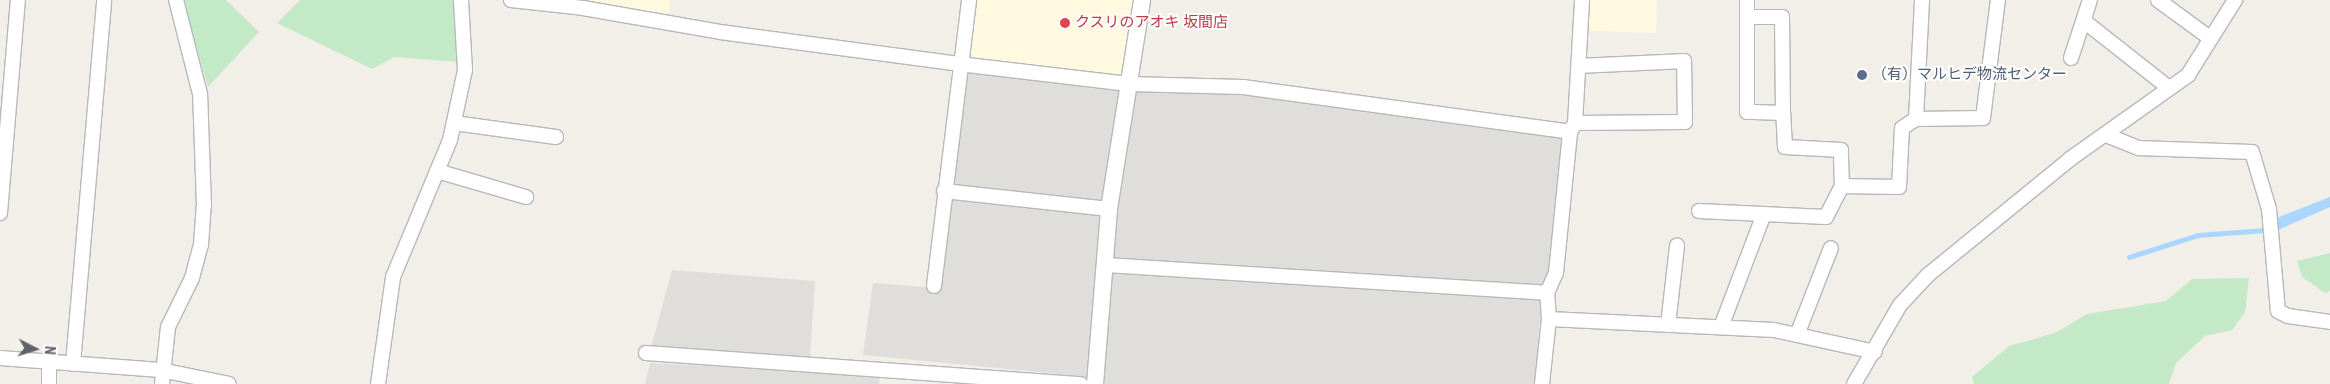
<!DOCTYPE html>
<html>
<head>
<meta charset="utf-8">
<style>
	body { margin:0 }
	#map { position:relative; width:2330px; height:384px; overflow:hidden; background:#f1efe8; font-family:"Roboto Condensed","Noto Sans JP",sans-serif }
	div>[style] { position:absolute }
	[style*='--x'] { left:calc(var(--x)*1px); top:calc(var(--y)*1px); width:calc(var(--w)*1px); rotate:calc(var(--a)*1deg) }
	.commercial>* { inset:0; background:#fef9df }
	.industrial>* { inset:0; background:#e0deda }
	.green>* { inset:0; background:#c4e9c6 }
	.water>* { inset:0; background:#aad6ff }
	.stream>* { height:5px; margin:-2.5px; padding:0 2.5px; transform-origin:2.5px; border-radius:2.5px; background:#aad6ff }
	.roads { filter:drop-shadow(1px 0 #b5b8bc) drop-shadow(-1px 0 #b5b8bc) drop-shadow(0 1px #b5b8bc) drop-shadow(0 -1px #b5b8bc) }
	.minor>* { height:14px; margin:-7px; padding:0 7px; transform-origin:7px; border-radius:7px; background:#fff }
	.tertiary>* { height:16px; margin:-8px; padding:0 8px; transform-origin:8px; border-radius:8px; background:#fff }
	.dots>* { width:14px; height:14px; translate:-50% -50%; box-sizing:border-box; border:2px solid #fff; border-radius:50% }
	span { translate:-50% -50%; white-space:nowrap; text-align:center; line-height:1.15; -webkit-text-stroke:4px #fff; paint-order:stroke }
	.health-label { font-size:15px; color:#be3a42 }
	.left { translate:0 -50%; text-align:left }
	.service-label { font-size:15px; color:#4e5e75 }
	.north { position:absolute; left:10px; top:324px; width:50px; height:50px; -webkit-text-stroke:4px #fff; paint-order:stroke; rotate:95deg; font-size:14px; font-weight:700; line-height:20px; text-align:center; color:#5f6368 }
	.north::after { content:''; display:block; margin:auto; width:18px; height:22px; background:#5f6368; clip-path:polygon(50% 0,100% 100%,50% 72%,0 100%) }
</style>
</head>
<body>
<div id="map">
	<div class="commercial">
		<i style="clip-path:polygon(552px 0,670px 0,669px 14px)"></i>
		<i style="clip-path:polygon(974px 0,1136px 0,1124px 77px,965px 57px)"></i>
		<i style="clip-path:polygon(1585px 0,1657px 0,1656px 33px,1585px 31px)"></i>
	</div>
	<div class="industrial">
		<i style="clip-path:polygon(967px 71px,1121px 89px,1103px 202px,952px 185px)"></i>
		<i style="clip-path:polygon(1132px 87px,1245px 91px,1565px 135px,1549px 269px,1543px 287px,1109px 261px)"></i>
		<i style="clip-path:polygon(949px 197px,1103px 213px,1090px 377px,863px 355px,873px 283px,939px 288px)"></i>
		<i style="clip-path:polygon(672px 270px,815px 281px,810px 357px,651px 347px)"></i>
		<i style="clip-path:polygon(1111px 271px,1541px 300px,1535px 384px,1102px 384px)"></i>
		<i style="clip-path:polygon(650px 363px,880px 375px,879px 384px,645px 384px)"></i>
	</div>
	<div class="green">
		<i style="clip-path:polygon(183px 0,226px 0,259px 32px,208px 87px)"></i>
		<i style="clip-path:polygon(300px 0,455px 0,460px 62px,394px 57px,372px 69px,277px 23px)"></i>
		<i style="clip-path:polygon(2330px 253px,2330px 291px,2325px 293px,2302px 277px,2297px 261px)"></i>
		<i style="clip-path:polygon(2249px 278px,2245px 312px,2232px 330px,2205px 336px,2176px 363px,2169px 384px,1974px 384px,1972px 377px,2009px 346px,2055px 333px,2087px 314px,2166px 301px,2192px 279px)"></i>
	</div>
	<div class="water">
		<i style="clip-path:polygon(2330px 197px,2330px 207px,2267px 235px,2264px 223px)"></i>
	</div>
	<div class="stream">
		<i style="--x:2129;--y:257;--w:72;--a:-17.7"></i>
		<i style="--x:2198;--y:235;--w:67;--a:-4.3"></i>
	</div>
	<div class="roads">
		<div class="minor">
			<i style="--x:511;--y:0;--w:72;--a:6.3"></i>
			<i style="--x:583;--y:8;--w:139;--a:9.9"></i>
			<i style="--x:720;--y:32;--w:241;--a:7.6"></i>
			<i style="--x:959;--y:64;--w:171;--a:6.7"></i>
			<i style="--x:1129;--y:84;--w:114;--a:1.5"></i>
			<i style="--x:1243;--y:87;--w:330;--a:7.8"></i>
			<i style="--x:2158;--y:0;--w:64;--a:36.2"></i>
			<i style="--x:1748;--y:17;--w:34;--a:0"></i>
			<i style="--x:1782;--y:17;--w:96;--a:89.4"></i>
			<i style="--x:2084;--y:21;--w:107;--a:38.2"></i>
			<i style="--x:2071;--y:58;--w:61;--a:-71.9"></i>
			<i style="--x:1916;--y:119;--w:119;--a:-87.1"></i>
			<i style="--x:454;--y:123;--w:103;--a:7.8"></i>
			<i style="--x:1575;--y:123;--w:110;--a:-0.5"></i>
			<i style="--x:1685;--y:122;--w:61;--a:-90.9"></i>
			<i style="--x:1684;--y:61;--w:105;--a:177.3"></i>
			<i style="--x:2106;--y:135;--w:35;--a:22"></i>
			<i style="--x:2138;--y:148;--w:114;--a:2"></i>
			<i style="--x:2252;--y:152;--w:59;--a:73.4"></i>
			<i style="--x:2269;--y:209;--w:102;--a:85"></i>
			<i style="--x:2278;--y:311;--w:11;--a:27"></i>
			<i style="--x:2288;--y:316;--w:42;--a:8.1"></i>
			<i style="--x:437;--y:171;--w:93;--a:16.3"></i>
			<i style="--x:1842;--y:186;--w:57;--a:1"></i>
			<i style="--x:1899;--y:187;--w:59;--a:-87.1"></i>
			<i style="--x:1902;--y:128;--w:17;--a:-33"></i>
			<i style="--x:1916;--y:119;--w:67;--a:-0.9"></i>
			<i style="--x:1983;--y:118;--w:119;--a:-82.8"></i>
			<i style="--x:944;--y:191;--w:166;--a:6.2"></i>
			<i style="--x:1699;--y:211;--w:127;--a:2.7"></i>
			<i style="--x:1826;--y:217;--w:35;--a:-63"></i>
			<i style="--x:1842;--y:186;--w:36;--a:-92"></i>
			<i style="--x:1841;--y:150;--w:56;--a:-176.9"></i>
			<i style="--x:1785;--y:147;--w:34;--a:-93"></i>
			<i style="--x:1783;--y:113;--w:36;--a:-178"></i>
			<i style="--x:1747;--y:112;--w:112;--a:-90"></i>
			<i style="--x:0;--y:213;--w:214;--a:-85.2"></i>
			<i style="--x:1105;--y:265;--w:443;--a:3.6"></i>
			<i style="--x:934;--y:286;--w:288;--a:-83"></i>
			<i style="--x:1549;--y:319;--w:225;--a:2.8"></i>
			<i style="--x:1774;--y:330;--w:103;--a:12.3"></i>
			<i style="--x:1668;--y:325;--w:80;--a:-83.5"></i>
			<i style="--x:1721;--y:327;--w:121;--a:-69.2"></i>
			<i style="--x:1797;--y:335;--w:93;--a:-68.7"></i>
			<i style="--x:646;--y:353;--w:436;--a:4.1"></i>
			<i style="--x:0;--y:358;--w:161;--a:4.3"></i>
			<i style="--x:161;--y:370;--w:69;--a:11.6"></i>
			<i style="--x:73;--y:364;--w:365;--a:-85.1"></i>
			<i style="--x:49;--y:384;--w:22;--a:-90"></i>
			<i style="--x:162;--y:384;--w:57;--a:-84"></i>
			<i style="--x:168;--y:327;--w:55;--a:-63.9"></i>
			<i style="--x:192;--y:278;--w:34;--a:-75"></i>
			<i style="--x:201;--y:245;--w:39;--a:-86"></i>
			<i style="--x:204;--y:206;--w:112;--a:-92"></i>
			<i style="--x:200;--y:94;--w:97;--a:-104.3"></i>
			<i style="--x:378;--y:384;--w:108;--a:-82"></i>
			<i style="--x:393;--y:277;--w:148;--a:-67.4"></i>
			<i style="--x:450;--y:140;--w:72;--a:-77.9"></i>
			<i style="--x:465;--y:70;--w:70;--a:-93.3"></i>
			<i style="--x:1542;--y:384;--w:65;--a:-83.9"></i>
			<i style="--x:1549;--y:319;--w:26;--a:-94"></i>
			<i style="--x:1547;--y:293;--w:22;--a:-66"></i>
			<i style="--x:1556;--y:273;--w:142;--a:-84.3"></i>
			<i style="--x:1570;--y:132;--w:10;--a:-61"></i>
			<i style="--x:1575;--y:123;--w:123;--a:-86.7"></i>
			<i style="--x:1854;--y:384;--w:91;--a:-59.8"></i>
			<i style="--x:1900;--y:305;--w:41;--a:-47"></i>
			<i style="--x:1928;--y:275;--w:183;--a:-39.2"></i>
			<i style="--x:2070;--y:159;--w:145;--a:-35.4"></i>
			<i style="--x:2188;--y:75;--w:89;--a:-57.9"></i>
		</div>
		<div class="tertiary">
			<i style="--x:1095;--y:384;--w:176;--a:-85.4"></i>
			<i style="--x:1109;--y:209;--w:212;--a:-81"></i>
		</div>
	</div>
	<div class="dots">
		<i style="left:1065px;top:23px;background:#e0444e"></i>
		<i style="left:1862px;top:75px;background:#5c6f8a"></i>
	</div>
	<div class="health-label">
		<span class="left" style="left:1075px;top:23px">クスリのアオキ 坂間店</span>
	</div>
	<div class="service-label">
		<span class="left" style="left:1872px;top:75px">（有）マルヒデ物流センター</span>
	</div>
	<div class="north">N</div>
</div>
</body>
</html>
